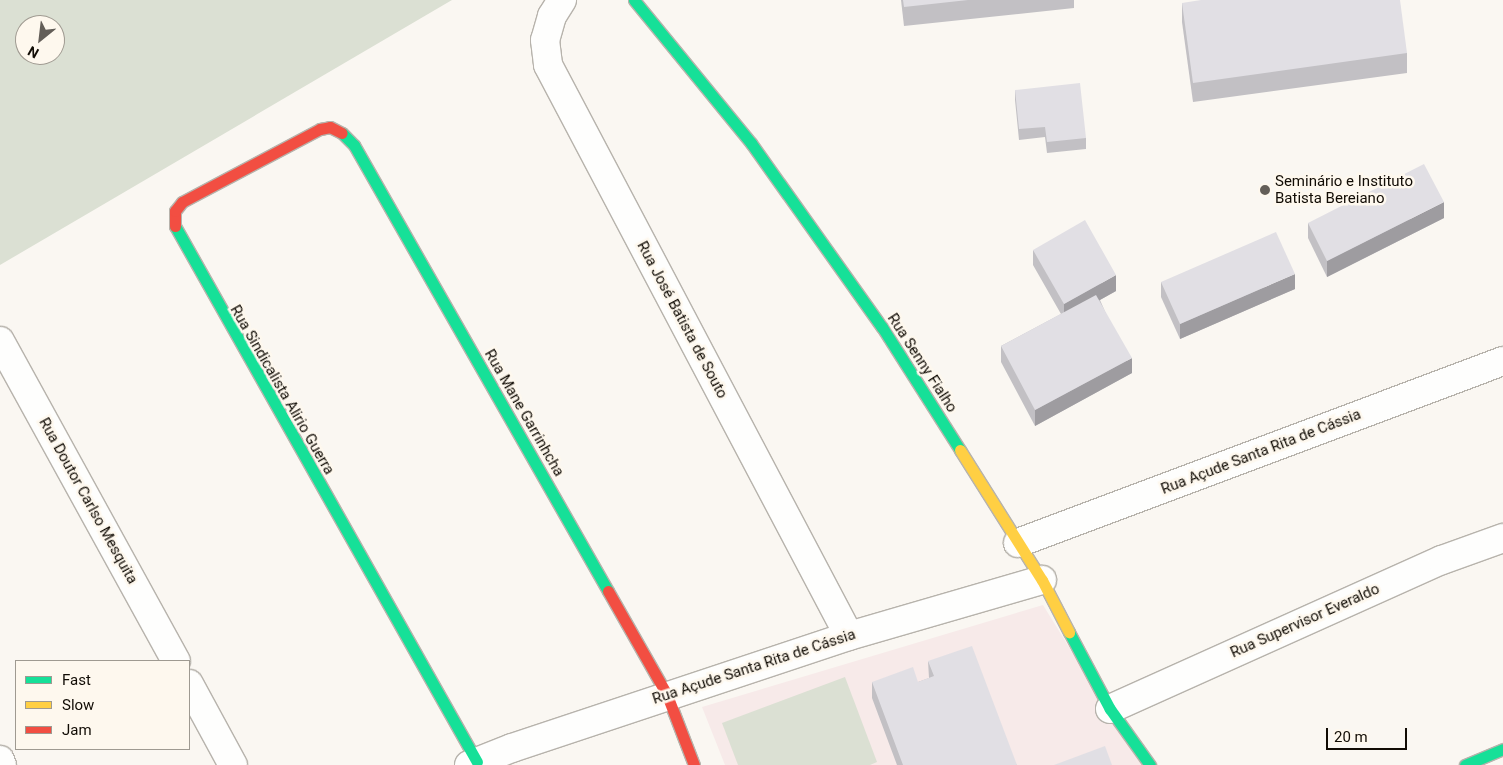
<!DOCTYPE html>
<html>
<head>
<meta charset="utf-8">
<style>
	body { margin:0 }
	#map { position:relative; width:1503px; height:765px; overflow:hidden; background:#faf7f2; font-family:Roboto,sans-serif }
	div>[style] { position:absolute }
	[style*='--x'] { left:calc(var(--x)*1px); top:calc(var(--y)*1px); width:calc(var(--w)*1px); rotate:calc(var(--a)*1deg) }
	.education>* { inset:0; background:#f7eae9 }
	.green>* { inset:0; background:#dbe0d3 }
	.roads { filter:drop-shadow(1px 0 #b7b3ac) drop-shadow(-1px 0 #b7b3ac) drop-shadow(0 1px #b7b3ac) drop-shadow(0 -1px #b7b3ac) }
	.street>* { height:28px; margin:-14px; padding:0 14px; transform-origin:14px; border-radius:14px; background:#fefefd }
	.fast>* { height:11px; margin:-5.5px; padding:0 5.5px; transform-origin:5.5px; border-radius:5.5px; background:#16e098 }
	.slow>* { height:11px; margin:-5.5px; padding:0 5.5px; transform-origin:5.5px; border-radius:5.5px; background:#ffcf43 }
	.jam>* { height:11px; margin:-5.5px; padding:0 5.5px; transform-origin:5.5px; border-radius:5.5px; background:#f24e42 }
	.wall>* { inset:0; background:#c2c0c4 }
	.shaded-wall>* { inset:0; background:#9e9ca0 }
	.building>* { inset:0; background:#e1dfe4 }
	.dots>* { width:14px; height:14px; translate:-50% -50%; box-sizing:border-box; border:2px solid #fef8ee; border-radius:50% }
	span { translate:-50% -50%; white-space:nowrap; text-align:center; line-height:1.15; -webkit-text-stroke:5px #fef8ee; paint-order:stroke }
	.poi-label { font-size:15px; color:#110c05 }
	.left { translate:0 -50%; text-align:left }
	.street-label { font-size:15px; color:#110c05 }
	.legend { position:absolute; left:15px; top:660px; width:175px; height:90px; box-sizing:border-box; background:#fef8ee; border:1px solid #9f9a91; margin:0; padding:6px 9px; list-style:none; font-size:15px; color:#110c05 }
	.legend li { display:flex; align-items:center; gap:10px; height:25px }
	.legend b { width:25px; border:1px solid #9f9a91 }
	.north { position:absolute; left:15px; top:15px; width:50px; height:50px; box-sizing:border-box; background:#fef8ee; border:1px solid #9f9a91; border-radius:50%; rotate:209deg; font-size:14px; font-weight:700; line-height:20px; text-align:center; color:#110c05 }
	.north::after { content:''; display:block; margin:auto; width:18px; height:22px; background:#635e58; clip-path:polygon(50% 0,100% 100%,50% 72%,0 100%) }
	.scale { position:absolute; left:1326px; top:728px; width:81px; height:22px; box-sizing:border-box; border:2px solid #110c05; border-top:0; padding-left:6px; font-size:15px; line-height:18px; white-space:nowrap; color:#110c05; -webkit-text-stroke:4px #fef8ee; paint-order:stroke }
</style>
</head>
<body>
<div id="map">
	<div class="education">
		<i style="clip-path:polygon(1043px 605px,1142px 765px,725px 765px,702px 707px)"></i>
	</div>
	<div class="green">
		<i style="clip-path:polygon(evenodd,0 0,452px 0,0 265px,0 0,25px 25px,55px 25px,55px 55px,25px 55px,25px 25px)"></i>
		<i style="clip-path:polygon(845px 677px,877px 762px,870px 765px,738px 765px,722px 723px)"></i>
	</div>
	<div class="roads">
		<div class="street">
			<i style="--x:562;--y:0;--w:19;--a:122"></i>
			<i style="--x:552;--y:16;--w:25;--a:106"></i>
			<i style="--x:545;--y:40;--w:25;--a:83"></i>
			<i style="--x:548;--y:65;--w:645;--a:62.2"></i>
			<i style="--x:0;--y:341;--w:365;--a:61.2"></i>
			<i style="--x:1018;--y:543;--w:518;--a:-20.57"></i>
			<i style="--x:189;--y:684;--w:92;--a:61.5"></i>
			<i style="--x:1110;--y:709;--w:364;--a:-24.2"></i>
			<i style="--x:1442;--y:560;--w:65;--a:-19.8"></i>
			<i style="--x:0;--y:760;--w:5;--a:68"></i>
			<i style="--x:469;--y:765;--w:46;--a:-21.6"></i>
			<i style="--x:512;--y:748;--w:355;--a:-18.4"></i>
			<i style="--x:849;--y:636;--w:201;--a:-16.2"></i>
		</div>
		<div class="fast">
			<i style="--x:634;--y:0;--w:185;--a:50.7"></i>
			<i style="--x:751;--y:143;--w:226;--a:54.6"></i>
			<i style="--x:882;--y:327;--w:146;--a:57.6"></i>
			<i style="--x:342;--y:133;--w:17;--a:45"></i>
			<i style="--x:354;--y:145;--w:513;--a:60.34"></i>
			<i style="--x:175;--y:226;--w:615;--a:60.6"></i>
			<i style="--x:1069;--y:632;--w:87;--a:62"></i>
			<i style="--x:1110;--y:709;--w:69;--a:54.5"></i>
			<i style="--x:1465;--y:765;--w:41;--a:-22.8"></i>
		</div>
		<div class="slow">
			<i style="--x:960;--y:450;--w:154;--a:57.8"></i>
			<i style="--x:1042;--y:580;--w:59;--a:62.6"></i>
		</div>
		<div class="jam">
			<i style="--x:175;--y:226;--w:15;--a:-90"></i>
			<i style="--x:175;--y:211;--w:11;--a:-52"></i>
			<i style="--x:182;--y:202;--w:156;--a:-27.9"></i>
			<i style="--x:320;--y:129;--w:10;--a:-11"></i>
			<i style="--x:330;--y:127;--w:13;--a:27"></i>
			<i style="--x:608;--y:591;--w:120;--a:60.4"></i>
			<i style="--x:667;--y:695;--w:75;--a:68.9"></i>
		</div>
	</div>
	<div class="wall">
		<i style="clip-path:polygon(901px 0,1074px 0,1074px 8px,904px 26px)"></i>
		<i style="clip-path:polygon(1182px 3px,1407px 53px,1407px 73px,1193px 102px,1182px 22px)"></i>
		<i style="clip-path:polygon(1015px 90px,1086px 138px,1086px 149px,1047px 153px,1045px 137px,1019px 140px,1015px 100px)"></i>
		<i style="clip-path:polygon(1444px 218px,1327px 277px,1308px 238px,1308px 223px)"></i>
		<i style="clip-path:polygon(1033px 250px,1116px 291px,1100px 300px,1132px 373px,1035px 426px,1001px 362px,1001px 346px,1061px 314px,1033px 265px)"></i>
		<i style="clip-path:polygon(1161px 282px,1295px 289px,1180px 339px,1161px 297px)"></i>
		<i style="clip-path:polygon(928px 661px,1017px 765px,897px 765px,872px 698px,872px 682px,918px 682px,929px 678px)"></i>
	</div>
	<div class="shaded-wall">
		<i style="clip-path:polygon(1444px 202px,1444px 218px,1327px 277px,1327px 261px)"></i>
		<i style="clip-path:polygon(1295px 274px,1295px 289px,1180px 339px,1180px 324px)"></i>
		<i style="clip-path:polygon(1116px 275px,1116px 291px,1064px 320px,1064px 304px)"></i>
		<i style="clip-path:polygon(1132px 358px,1132px 373px,1035px 426px,1035px 410px)"></i>
	</div>
	<div class="building">
		<i style="clip-path:polygon(903px 0,968px 0,904px 7px)"></i>
		<i style="clip-path:polygon(1201px 0,1400px 0,1407px 53px,1193px 83px,1182px 3px)"></i>
		<i style="clip-path:polygon(1080px 83px,1086px 138px,1047px 142px,1045px 127px,1019px 129px,1015px 90px)"></i>
		<i style="clip-path:polygon(1424px 164px,1444px 202px,1327px 261px,1308px 223px)"></i>
		<i style="clip-path:polygon(1085px 220px,1116px 275px,1064px 304px,1033px 250px)"></i>
		<i style="clip-path:polygon(1276px 232px,1295px 274px,1180px 324px,1161px 282px)"></i>
		<i style="clip-path:polygon(1096px 295px,1132px 358px,1035px 410px,1001px 346px)"></i>
		<i style="clip-path:polygon(972px 646px,1017px 765px,903px 765px,872px 682px,913px 667px,918px 682px,934px 676px,928px 661px)"></i>
		<i style="clip-path:polygon(1105px 746px,1112px 765px,1054px 765px)"></i>
	</div>
	<div class="dots">
		<i style="left:1265px;top:190px;background:#635e58"></i>
	</div>
	<div class="poi-label">
		<span class="left" style="left:1275px;top:190px">Seminário e Instituto<br>Batista Bereiano</span>
	</div>
	<div class="street-label">
		<span style="left:682px;top:320px;rotate:62deg">Rua José Batista de Souto</span>
		<span style="left:922px;top:363px;rotate:57deg">Rua Senny Fialho</span>
		<span style="left:282px;top:390px;rotate:60deg">Rua Sindicalista Alirio Guerra</span>
		<span style="left:524px;top:413px;rotate:60deg">Rua Mane Garrinhcha</span>
		<span style="left:1261px;top:452px;rotate:-21deg">Rua Açude Santa Rita de Cássia</span>
		<span style="left:88px;top:501px;rotate:61deg">Rua Doutor Carlso Mesquita</span>
		<span style="left:1305px;top:621px;rotate:-24deg">Rua Supervisor Everaldo</span>
		<span style="left:754px;top:667px;rotate:-18deg">Rua Açude Santa Rita de Cássia</span>
	</div>
	<ul class="legend">
	<li><b style="height:6px;background:#16e098"></b>Fast</li>
	<li><b style="height:6px;background:#ffcf43"></b>Slow</li>
	<li><b style="height:6px;background:#f24e42"></b>Jam</li>
	</ul>
	<div class="north">N</div>
	<div class="scale">20 m</div>
</div>
</body>
</html>
